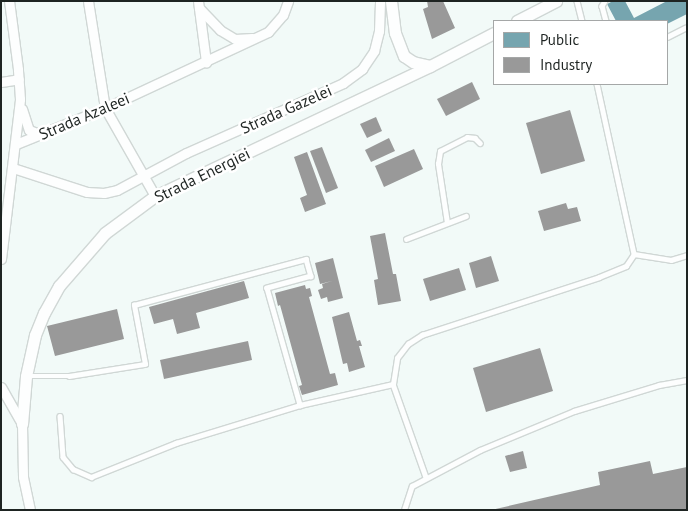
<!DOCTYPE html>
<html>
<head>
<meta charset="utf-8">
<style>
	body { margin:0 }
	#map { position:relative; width:688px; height:511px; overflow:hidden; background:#f2faf8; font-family:"PT Sans",sans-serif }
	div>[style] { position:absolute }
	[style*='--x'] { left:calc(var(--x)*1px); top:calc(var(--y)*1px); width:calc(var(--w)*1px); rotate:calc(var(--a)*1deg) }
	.public>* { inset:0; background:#76a5af }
	.industry>* { inset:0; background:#999 }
	.roads { filter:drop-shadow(1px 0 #d0d7d5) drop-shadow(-1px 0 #d0d7d5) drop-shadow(0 1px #d0d7d5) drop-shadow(0 -1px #d0d7d5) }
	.lane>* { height:4.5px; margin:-2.25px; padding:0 2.25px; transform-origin:2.25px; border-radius:2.25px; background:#fdfefe }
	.street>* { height:9px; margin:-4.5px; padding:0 4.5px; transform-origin:4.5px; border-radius:4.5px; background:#fdfefe }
	.secondary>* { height:11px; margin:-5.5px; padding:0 5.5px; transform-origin:5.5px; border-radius:5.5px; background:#fdfefe }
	span { translate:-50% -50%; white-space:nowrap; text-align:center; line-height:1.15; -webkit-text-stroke:5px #fff; paint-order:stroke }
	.street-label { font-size:16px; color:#1e2422 }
	.frame { position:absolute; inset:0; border:2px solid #1e2422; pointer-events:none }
	.legend { position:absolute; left:493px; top:20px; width:175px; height:65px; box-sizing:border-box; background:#fff; border:1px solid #a5a7a7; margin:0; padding:6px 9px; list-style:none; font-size:15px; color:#1e2422 }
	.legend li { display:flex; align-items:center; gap:10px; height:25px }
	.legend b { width:25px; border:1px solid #a5a7a7 }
</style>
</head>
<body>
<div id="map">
	<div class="public">
		<i style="clip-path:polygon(613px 1px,625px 1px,634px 18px,667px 1px,687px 1px,687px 14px,667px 24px,667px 21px,616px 21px,607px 4px)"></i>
	</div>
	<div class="industry">
		<i style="clip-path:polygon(427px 1px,443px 1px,455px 28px,432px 39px,423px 9px,428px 7px)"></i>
		<i style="clip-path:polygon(472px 82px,480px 99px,446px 116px,437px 99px)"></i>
		<i style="clip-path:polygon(570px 110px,585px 161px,541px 174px,526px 123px)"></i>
		<i style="clip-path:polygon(376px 117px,382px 131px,367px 138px,360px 124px)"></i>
		<i style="clip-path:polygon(389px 138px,395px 151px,371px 162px,365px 150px)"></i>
		<i style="clip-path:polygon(322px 147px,338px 188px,326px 193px,310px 151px)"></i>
		<i style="clip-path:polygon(414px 149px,423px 169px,384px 187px,375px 166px)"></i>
		<i style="clip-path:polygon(307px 152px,326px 204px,305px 212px,300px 198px,307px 195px,294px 157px)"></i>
		<i style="clip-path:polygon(566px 203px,568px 209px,577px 207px,581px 221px,544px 231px,538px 211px)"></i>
		<i style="clip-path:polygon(385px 233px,393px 274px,396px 274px,401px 301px,378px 305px,374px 280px,378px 279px,370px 236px)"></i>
		<i style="clip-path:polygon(491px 256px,499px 281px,476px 288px,469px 263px)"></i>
		<i style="clip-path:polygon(333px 258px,343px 298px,328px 302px,327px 297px,321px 299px,318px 290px,323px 288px,322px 284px,332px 281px,320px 284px,315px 263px)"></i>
		<i style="clip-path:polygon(459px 268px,466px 290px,430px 301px,423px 279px)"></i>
		<i style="clip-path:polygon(244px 281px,249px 298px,196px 313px,200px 328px,177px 334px,173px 319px,154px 324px,149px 307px)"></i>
		<i style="clip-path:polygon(305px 285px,306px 289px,310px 288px,312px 296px,309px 297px,330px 374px,335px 373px,338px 385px,302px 395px,299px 386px,302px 385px,280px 305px,278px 306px,275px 293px)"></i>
		<i style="clip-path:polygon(117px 309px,124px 339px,55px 356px,47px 326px)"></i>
		<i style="clip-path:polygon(349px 312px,357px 341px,360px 340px,362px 346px,359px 346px,365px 367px,349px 372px,347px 363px,343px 364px,332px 317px)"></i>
		<i style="clip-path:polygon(248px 341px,252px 360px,164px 379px,160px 360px)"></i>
		<i style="clip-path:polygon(540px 348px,553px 391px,486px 412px,473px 368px)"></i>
		<i style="clip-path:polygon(523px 451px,527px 468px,510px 472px,505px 456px)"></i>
		<i style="clip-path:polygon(650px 461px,653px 474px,687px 467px,687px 509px,491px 510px,600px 485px,598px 472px)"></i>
	</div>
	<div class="roads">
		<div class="lane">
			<i style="--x:577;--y:1;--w:21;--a:76"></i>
			<i style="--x:605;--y:1;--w:6;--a:121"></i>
			<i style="--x:602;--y:6;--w:16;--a:75"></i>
			<i style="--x:667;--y:37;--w:20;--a:-27"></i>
			<i style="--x:597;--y:84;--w:174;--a:77.7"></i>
			<i style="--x:447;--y:223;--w:60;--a:-98.7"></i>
			<i style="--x:438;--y:164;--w:13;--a:-81"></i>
			<i style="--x:440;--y:151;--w:30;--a:-27"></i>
			<i style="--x:467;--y:137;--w:8;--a:7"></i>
			<i style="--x:475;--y:138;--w:7;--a:45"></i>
			<i style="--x:406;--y:239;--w:64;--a:-21"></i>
			<i style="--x:634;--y:254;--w:37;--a:9"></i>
			<i style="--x:671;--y:260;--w:17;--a:-17"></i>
			<i style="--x:28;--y:376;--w:41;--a:0"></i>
			<i style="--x:69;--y:376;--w:77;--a:-9"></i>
			<i style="--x:145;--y:364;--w:60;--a:-100.6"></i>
			<i style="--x:134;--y:305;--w:178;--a:-15"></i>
			<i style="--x:306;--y:259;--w:18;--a:74"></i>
			<i style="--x:311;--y:276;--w:46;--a:164.7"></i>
			<i style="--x:267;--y:288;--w:122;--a:74.2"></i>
			<i style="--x:300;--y:405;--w:95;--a:-12.7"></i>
			<i style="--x:393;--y:384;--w:26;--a:-81"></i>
			<i style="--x:397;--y:358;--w:18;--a:-52"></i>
			<i style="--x:408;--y:344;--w:17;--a:-33"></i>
			<i style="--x:422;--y:335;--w:186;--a:-18.1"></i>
			<i style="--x:599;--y:277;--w:29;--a:-22"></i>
			<i style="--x:626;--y:266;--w:14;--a:-56"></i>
			<i style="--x:393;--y:384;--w:99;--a:70.5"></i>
			<i style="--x:60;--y:416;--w:41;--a:85.8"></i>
			<i style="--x:63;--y:457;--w:16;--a:50"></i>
			<i style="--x:73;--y:469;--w:20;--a:24"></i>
			<i style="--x:91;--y:477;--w:92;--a:-21.8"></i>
			<i style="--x:176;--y:443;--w:130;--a:-17"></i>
			<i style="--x:404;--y:510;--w:25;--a:-72"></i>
			<i style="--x:412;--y:486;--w:77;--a:-27.9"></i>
			<i style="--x:480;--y:450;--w:102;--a:-22.5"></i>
			<i style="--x:574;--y:411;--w:89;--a:-17"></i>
			<i style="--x:659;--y:385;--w:28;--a:-10"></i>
		</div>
		<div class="street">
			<i style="--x:88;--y:1;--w:108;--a:81"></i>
			<i style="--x:105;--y:108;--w:101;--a:60.4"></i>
			<i style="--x:198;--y:1;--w:62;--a:82.5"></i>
			<i style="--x:199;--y:8;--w:30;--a:46"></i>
			<i style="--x:220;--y:30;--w:17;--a:31"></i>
			<i style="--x:235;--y:39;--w:17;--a:-3"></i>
			<i style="--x:1;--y:82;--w:18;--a:-9"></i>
			<i style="--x:22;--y:109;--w:22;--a:72"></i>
			<i style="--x:29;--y:130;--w:14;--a:21"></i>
			<i style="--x:16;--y:144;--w:96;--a:-22"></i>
			<i style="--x:105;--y:108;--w:180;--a:-25"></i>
			<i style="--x:268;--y:32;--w:23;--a:-49"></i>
			<i style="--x:283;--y:15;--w:15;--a:-70"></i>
			<i style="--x:13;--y:168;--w:78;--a:18"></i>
			<i style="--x:87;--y:192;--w:17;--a:3"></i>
			<i style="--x:104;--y:193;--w:13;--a:-13"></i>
			<i style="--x:117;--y:190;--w:78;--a:-28.2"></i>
			<i style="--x:186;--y:153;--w:172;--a:-24"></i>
			<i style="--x:343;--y:83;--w:24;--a:-36"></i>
			<i style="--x:362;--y:69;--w:22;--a:-56"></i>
			<i style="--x:374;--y:51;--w:21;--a:-76"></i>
			<i style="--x:379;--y:31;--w:30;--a:-88"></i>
			<i style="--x:1;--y:259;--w:161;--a:-83.2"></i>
			<i style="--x:20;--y:99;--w:30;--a:-94"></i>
			<i style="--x:18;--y:69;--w:69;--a:-97.5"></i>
			<i style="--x:1;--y:387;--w:43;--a:60.4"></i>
			<i style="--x:22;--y:424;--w:53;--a:88.9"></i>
			<i style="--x:23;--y:477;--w:34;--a:78"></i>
		</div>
		<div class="secondary">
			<i style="--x:391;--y:1;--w:32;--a:83"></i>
			<i style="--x:395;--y:33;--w:25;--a:69"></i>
			<i style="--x:404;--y:56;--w:11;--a:34"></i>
			<i style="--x:413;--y:62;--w:17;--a:13"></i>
			<i style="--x:517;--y:21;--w:44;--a:-27.1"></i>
			<i style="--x:22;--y:424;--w:48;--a:-85.2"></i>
			<i style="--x:26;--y:376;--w:42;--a:-77.6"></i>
			<i style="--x:35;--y:335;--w:24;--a:-68"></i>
			<i style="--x:44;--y:313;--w:31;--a:-61"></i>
			<i style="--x:59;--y:286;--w:70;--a:-49"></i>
			<i style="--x:105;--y:233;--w:62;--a:-36.5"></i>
			<i style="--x:155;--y:196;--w:304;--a:-25.3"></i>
			<i style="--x:430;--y:66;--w:72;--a:-27.3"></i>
		</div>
	</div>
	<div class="street-label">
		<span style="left:286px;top:109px;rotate:-24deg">Strada Gazelei</span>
		<span style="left:84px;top:116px;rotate:-23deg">Strada Azaleei</span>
		<span style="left:202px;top:175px;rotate:-26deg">Strada Energiei</span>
	</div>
	<div class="frame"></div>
	<ul class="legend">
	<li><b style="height:14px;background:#76a5af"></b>Public</li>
	<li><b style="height:14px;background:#999"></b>Industry</li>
	</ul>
</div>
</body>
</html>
